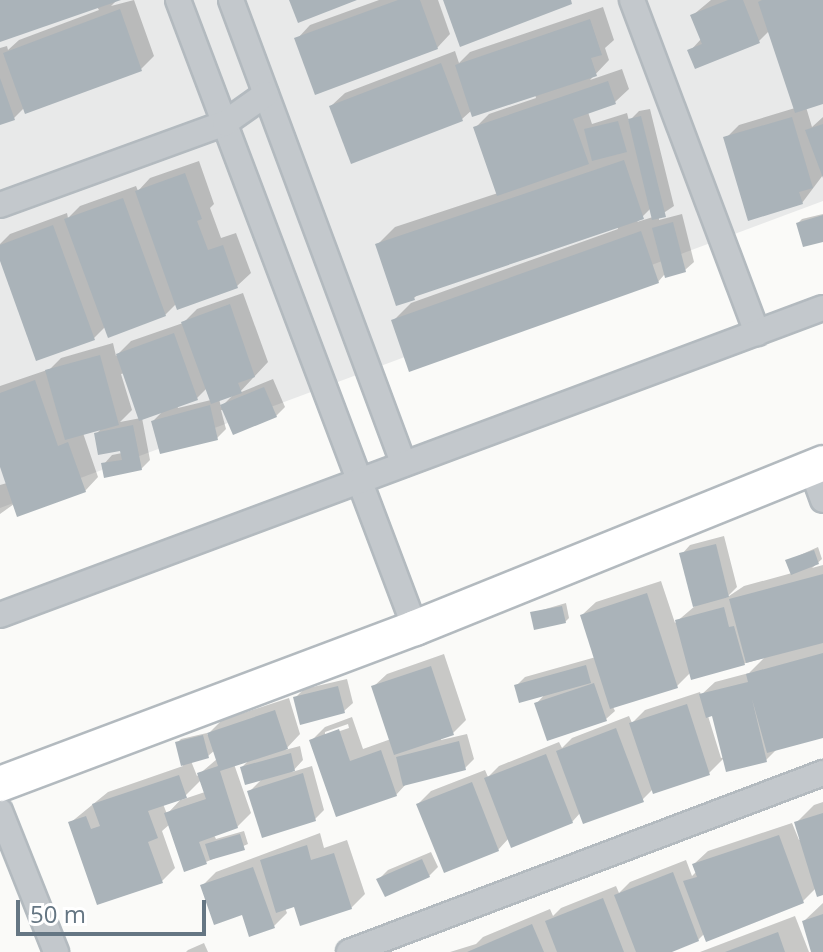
<!DOCTYPE html>
<html>
<head>
<meta charset="utf-8">
<style>
	body { margin:0 }
	#map { position:relative; width:823px; height:952px; overflow:hidden; background:#fafaf8; font-family:"Open Sans",sans-serif }
	div>[style] { position:absolute }
	[style*='--x'] { left:calc(var(--x)*1px); top:calc(var(--y)*1px); width:calc(var(--w)*1px); rotate:calc(var(--a)*1deg) }
	.built>* { inset:0; background:#e8e9e9 }
	.shadow>* { inset:0; background:#0003 }
	.building>* { inset:0; background:#aab3b9 }
	.roads { filter:drop-shadow(2px 0 #b3babf) drop-shadow(-2px 0 #b3babf) drop-shadow(0 2px #b3babf) drop-shadow(0 -2px #b3babf) }
	.street>* { height:24px; margin:-12px; padding:0 12px; transform-origin:12px; border-radius:12px; background:#c3c8cc }
	.secondary>* { height:34px; margin:-17px; padding:0 17px; transform-origin:17px; border-radius:17px; background:#fff }
	span { translate:-50% -50%; white-space:nowrap; text-align:center; line-height:1.15; -webkit-text-stroke:8px #fff; paint-order:stroke }
	.scale { position:absolute; left:16px; top:900px; width:190px; height:36px; box-sizing:border-box; border:4px solid #657683; border-top:0; padding-left:10px; font-size:24px; line-height:28px; white-space:nowrap; color:#657683; -webkit-text-stroke:6px #fff; paint-order:stroke }
</style>
</head>
<body>
<div id="map">
	<div class="built">
		<i style="clip-path:polygon(0 0,823px 0,823px 201px,0 508px)"></i>
	</div>
	<div class="shadow">
		<i style="clip-path:polygon(0 0,117px 0,111px 6px,134px 0,154px 56px,141px 69px,25px 107px,14px 118px,0 123px,0 48px,7px 46px,8px 50px,19px 40px,99px 10px,97px 7px,0 38px)"></i>
		<i style="clip-path:polygon(379px 0,438px 0,450px 34px,437px 48px,297px 39px,310px 25px)"></i>
		<i style="clip-path:polygon(711px 0,823px 0,823px 101px,806px 107px,812px 127px,823px 117px,823px 175px,802px 203px,726px 138px,739px 125px,795px 108px,769px 31px,758px 42px,690px 51px,702px 38px,693px 15px)"></i>
		<i style="clip-path:polygon(evenodd,603px 7px,614px 40px,605px 48px,609px 60px,590px 80px,622px 69px,629px 89px,615px 102px,588px 112px,592px 124px,627px 113px,629px 121px,639px 111px,650px 109px,674px 206px,659px 216px,659px 220px,682px 214px,694px 262px,685px 270px,664px 275px,658px 282px,393px 321px,411px 303px,618px 229px,617px 226px,420px 292px,414px 298px,377px 245px,395px 227px,498px 193px,476px 127px,489px 114px,536px 98px,535px 94px,472px 110px,462px 119px,331px 106px,345px 93px,455px 51px,459px 63px,470px 52px,603px 7px,651px 208px,653px 217px,637px 222px,651px 208px)"></i>
		<i style="clip-path:polygon(199px 161px,214px 204px,210px 208px,221px 238px,236px 233px,251px 273px,237px 286px,177px 303px,165px 315px,106px 326px,94px 338px,0 256px,0 244px,10px 234px,67px 213px,68px 218px,80px 206px,136px 186px,138px 191px,150px 178px)"></i>
		<i style="clip-path:polygon(823px 214px,823px 240px,798px 223px,802px 219px)"></i>
		<i style="clip-path:polygon(evenodd,243px 293px,268px 362px,239px 393px,273px 379px,285px 407px,276px 416px,221px 410px,226px 429px,217px 438px,153px 421px,165px 409px,142px 418px,150px 460px,141px 469px,104px 464px,112px 455px,122px 453px,122px 448px,96px 434px,102px 428px,83px 433px,98px 477px,85px 491px,14px 504px,0 514px,0 485px,7px 483px,0 463px,0 386px,50px 369px,61px 358px,113px 343px,116px 356px,131px 341px,183px 323px,197px 309px,243px 293px,125px 373px,141px 418px,120px 422px,132px 410px,121px 374px,125px 373px,243px 293px,207px 388px,211px 400px,178px 408px,177px 405px,197px 398px,207px 388px,243px 293px,234px 394px,221px 407px,219px 399px,234px 394px)"></i>
		<i style="clip-path:polygon(evenodd,724px 536px,737px 587px,726px 598px,744px 586px,792px 573px,787px 561px,818px 547px,822px 559px,812px 568px,823px 565px,823px 736px,777px 749px,766px 760px,725px 757px,709px 773px,653px 789px,642px 800px,581px 812px,572px 822px,509px 838px,498px 850px,418px 804px,431px 791px,485px 770px,488px 777px,499px 766px,559px 742px,562px 748px,572px 738px,629px 716px,632px 723px,645px 710px,700px 692px,701px 695px,715px 682px,749px 673px,764px 658px,692px 678px,691px 672px,677px 686px,613px 707px,615px 711px,606px 719px,536px 704px,546px 693px,516px 686px,525px 677px,596px 657px,582px 615px,596px 602px,661px 581px,675px 623px,695px 606px,682px 554px,690px 545px,724px 536px,714px 714px,725px 757px,721px 758px,708px 716px,714px 714px)"></i>
		<i style="clip-path:polygon(566px 603px,569px 618px,565px 622px,532px 613px)"></i>
		<i style="clip-path:polygon(evenodd,444px 654px,466px 720px,453px 733px,441px 737px,441px 740px,467px 734px,474px 759px,465px 768px,408px 782px,396px 795px,312px 740px,325px 727px,352px 717px,363px 749px,391px 739px,373px 687px,387px 674px,444px 654px,348px 724px,349px 728px,325px 736px,325px 732px,348px 724px)"></i>
		<i style="clip-path:polygon(347px 679px,353px 703px,344px 711px,295px 698px,304px 689px)"></i>
		<i style="clip-path:polygon(evenodd,289px 698px,300px 734px,285px 750px,300px 746px,303px 760px,292px 772px,312px 766px,324px 810px,315px 819px,250px 791px,263px 778px,242px 767px,250px 759px,234px 764px,251px 813px,237px 827px,214px 835px,216px 839px,244px 831px,248px 844px,206px 862px,170px 824px,162px 831px,175px 868px,162px 881px,70px 823px,108px 792px,183px 766px,177px 743px,181px 739px,207px 733px,207px 735px,222px 720px,289px 698px,215px 750px,217px 759px,197px 776px,191px 761px,208px 756px,215px 750px,289px 698px,201px 780px,205px 792px,181px 800px,201px 780px,289px 698px,184px 796px,167px 814px,163px 804px,184px 796px)"></i>
		<i style="clip-path:polygon(823px 802px,823px 893px,816px 888px,803px 901px,705px 933px,698px 940px,667px 952px,450px 952px,476px 944px,483px 937px,550px 909px,553px 916px,561px 908px,616px 886px,619px 893px,630px 882px,686px 860px,692px 876px,697px 871px,694px 864px,708px 851px,792px 823px,799px 840px,802px 839px,797px 822px,814px 805px)"></i>
		<i style="clip-path:polygon(320px 833px,324px 848px,347px 840px,365px 894px,351px 908px,295px 905px,285px 908px,287px 913px,274px 926px,243px 913px,202px 886px,216px 872px)"></i>
		<i style="clip-path:polygon(431px 852px,438px 867px,429px 876px,379px 879px,388px 870px)"></i>
		<i style="clip-path:polygon(823px 903px,823px 952px,813px 952px,804px 921px)"></i>
		<i style="clip-path:polygon(795px 916px,809px 952px,700px 952px)"></i>
		<i style="clip-path:polygon(204px 943px,208px 952px,186px 952px,188px 950px)"></i>
	</div>
	<div class="building">
		<i style="clip-path:polygon(0 0,121px 0,0 42px)"></i>
		<i style="clip-path:polygon(289px 0,357px 0,298px 23px)"></i>
		<i style="clip-path:polygon(398px 0,420px 0,438px 49px,315px 95px,294px 38px)"></i>
		<i style="clip-path:polygon(443px 0,571px 0,572px 4px,460px 47px)"></i>
		<i style="clip-path:polygon(728px 0,743px 0,760px 43px,695px 69px,687px 50px,702px 44px,690px 15px)"></i>
		<i style="clip-path:polygon(762px 0,823px 0,823px 104px,795px 113px,758px 2px)"></i>
		<i style="clip-path:polygon(120px 9px,142px 71px,25px 114px,3px 53px)"></i>
		<i style="clip-path:polygon(590px 19px,602px 55px,591px 58px,597px 76px,472px 117px,455px 65px)"></i>
		<i style="clip-path:polygon(441px 63px,463px 121px,351px 164px,329px 106px)"></i>
		<i style="clip-path:polygon(0 78px,15px 120px,0 125px)"></i>
		<i style="clip-path:polygon(608px 81px,616px 104px,573px 119px,589px 164px,497px 196px,473px 127px)"></i>
		<i style="clip-path:polygon(641px 116px,666px 217px,652px 220px,628px 119px)"></i>
		<i style="clip-path:polygon(792px 117px,813px 188px,799px 192px,803px 204px,748px 221px,723px 137px)"></i>
		<i style="clip-path:polygon(618px 121px,627px 152px,592px 161px,584px 129px)"></i>
		<i style="clip-path:polygon(823px 124px,823px 178px,805px 130px)"></i>
		<i style="clip-path:polygon(624px 160px,644px 219px,414px 297px,415px 300px,396px 306px,375px 244px)"></i>
		<i style="clip-path:polygon(185px 173px,202px 219px,197px 221px,208px 250px,223px 245px,238px 288px,177px 310px,135px 191px)"></i>
		<i style="clip-path:polygon(123px 198px,166px 316px,108px 338px,64px 219px)"></i>
		<i style="clip-path:polygon(823px 215px,823px 242px,803px 247px,796px 223px)"></i>
		<i style="clip-path:polygon(673px 222px,686px 272px,665px 278px,652px 228px)"></i>
		<i style="clip-path:polygon(53px 225px,95px 340px,36px 361px,0 261px,0 245px)"></i>
		<i style="clip-path:polygon(641px 231px,659px 283px,409px 372px,391px 320px)"></i>
		<i style="clip-path:polygon(230px 304px,255px 377px,238px 383px,242px 393px,211px 404px,181px 322px)"></i>
		<i style="clip-path:polygon(174px 333px,198px 400px,139px 421px,116px 354px)"></i>
		<i style="clip-path:polygon(100px 355px,119px 425px,65px 440px,45px 370px)"></i>
		<i style="clip-path:polygon(35px 380px,58px 446px,68px 442px,86px 492px,17px 517px,0 467px,0 393px)"></i>
		<i style="clip-path:polygon(264px 387px,277px 417px,233px 435px,220px 405px)"></i>
		<i style="clip-path:polygon(210px 405px,218px 440px,160px 454px,151px 421px)"></i>
		<i style="clip-path:polygon(133px 425px,142px 470px,104px 478px,101px 463px,122px 460px,120px 451px,98px 455px,94px 433px)"></i>
		<i style="clip-path:polygon(716px 544px,729px 597px,693px 607px,679px 553px)"></i>
		<i style="clip-path:polygon(814px 550px,819px 564px,791px 575px,785px 560px)"></i>
		<i style="clip-path:polygon(823px 574px,823px 643px,746px 663px,729px 599px)"></i>
		<i style="clip-path:polygon(647px 593px,678px 688px,610px 709px,580px 615px)"></i>
		<i style="clip-path:polygon(562px 606px,566px 623px,534px 630px,530px 612px)"></i>
		<i style="clip-path:polygon(724px 607px,729px 627px,734px 626px,745px 665px,691px 680px,675px 620px)"></i>
		<i style="clip-path:polygon(823px 653px,823px 738px,767px 753px,752px 699px,767px 762px,726px 772px,712px 716px,706px 718px,699px 694px,748px 682px,746px 674px)"></i>
		<i style="clip-path:polygon(586px 665px,591px 683px,519px 703px,514px 685px)"></i>
		<i style="clip-path:polygon(431px 666px,454px 735px,394px 755px,371px 686px)"></i>
		<i style="clip-path:polygon(594px 683px,607px 721px,547px 741px,534px 703px)"></i>
		<i style="clip-path:polygon(338px 686px,345px 713px,300px 725px,293px 697px)"></i>
		<i style="clip-path:polygon(687px 704px,710px 775px,653px 794px,629px 723px)"></i>
		<i style="clip-path:polygon(275px 710px,288px 749px,220px 771px,238px 828px,199px 842px,207px 864px,184px 872px,164px 813px,206px 799px,197px 773px,218px 766px,207px 733px)"></i>
		<i style="clip-path:polygon(616px 728px,644px 802px,583px 824px,556px 751px)"></i>
		<i style="clip-path:polygon(339px 729px,350px 761px,381px 750px,397px 796px,336px 817px,309px 740px)"></i>
		<i style="clip-path:polygon(203px 735px,209px 758px,181px 766px,175px 742px)"></i>
		<i style="clip-path:polygon(459px 741px,466px 770px,403px 786px,396px 757px)"></i>
		<i style="clip-path:polygon(291px 753px,295px 771px,245px 785px,240px 767px)"></i>
		<i style="clip-path:polygon(546px 754px,573px 823px,511px 848px,484px 778px)"></i>
		<i style="clip-path:polygon(303px 773px,316px 821px,262px 838px,247px 791px)"></i>
		<i style="clip-path:polygon(179px 775px,187px 798px,148px 811px,158px 838px,148px 842px,163px 883px,97px 905px,68px 822px,86px 816px,91px 829px,100px 826px,92px 804px)"></i>
		<i style="clip-path:polygon(472px 782px,499px 851px,444px 873px,416px 804px)"></i>
		<i style="clip-path:polygon(823px 813px,823px 895px,817px 897px,794px 822px)"></i>
		<i style="clip-path:polygon(240px 834px,245px 850px,210px 860px,205px 844px)"></i>
		<i style="clip-path:polygon(779px 835px,804px 903px,706px 942px,683px 881px,697px 877px,692px 864px)"></i>
		<i style="clip-path:polygon(307px 845px,311px 860px,334px 853px,352px 909px,300px 926px,294px 907px,276px 913px,260px 860px)"></i>
		<i style="clip-path:polygon(422px 859px,430px 877px,385px 897px,376px 879px)"></i>
		<i style="clip-path:polygon(253px 867px,275px 928px,249px 937px,242px 915px,214px 925px,200px 885px)"></i>
		<i style="clip-path:polygon(673px 872px,699px 941px,672px 952px,636px 952px,614px 895px)"></i>
		<i style="clip-path:polygon(603px 898px,624px 952px,557px 952px,545px 921px)"></i>
		<i style="clip-path:polygon(823px 914px,823px 952px,811px 952px,802px 921px)"></i>
		<i style="clip-path:polygon(532px 924px,544px 952px,467px 952px)"></i>
		<i style="clip-path:polygon(778px 932px,785px 952px,725px 952px)"></i>
	</div>
	<div class="roads">
		<div class="street">
			<i style="--x:178;--y:0;--w:671;--a:69.32"></i>
			<i style="--x:231;--y:0;--w:495;--a:69.6"></i>
			<i style="--x:632;--y:0;--w:356;--a:69.4"></i>
			<i style="--x:0;--y:205;--w:239;--a:-20"></i>
			<i style="--x:225;--y:123;--w:50;--a:-35.3"></i>
			<i style="--x:811;--y:467;--w:35;--a:70"></i>
			<i style="--x:0;--y:615;--w:878;--a:-20.46"></i>
			<i style="--x:0;--y:811;--w:152;--a:68.3"></i>
			<i style="--x:349;--y:952;--w:507;--a:-20.69"></i>
		</div>
		<div class="secondary">
			<i style="--x:0;--y:784;--w:443;--a:-20.6"></i>
			<i style="--x:415;--y:628;--w:440;--a:-22"></i>
		</div>
	</div>
	<div class="scale">50 m</div>
</div>
</body>
</html>
